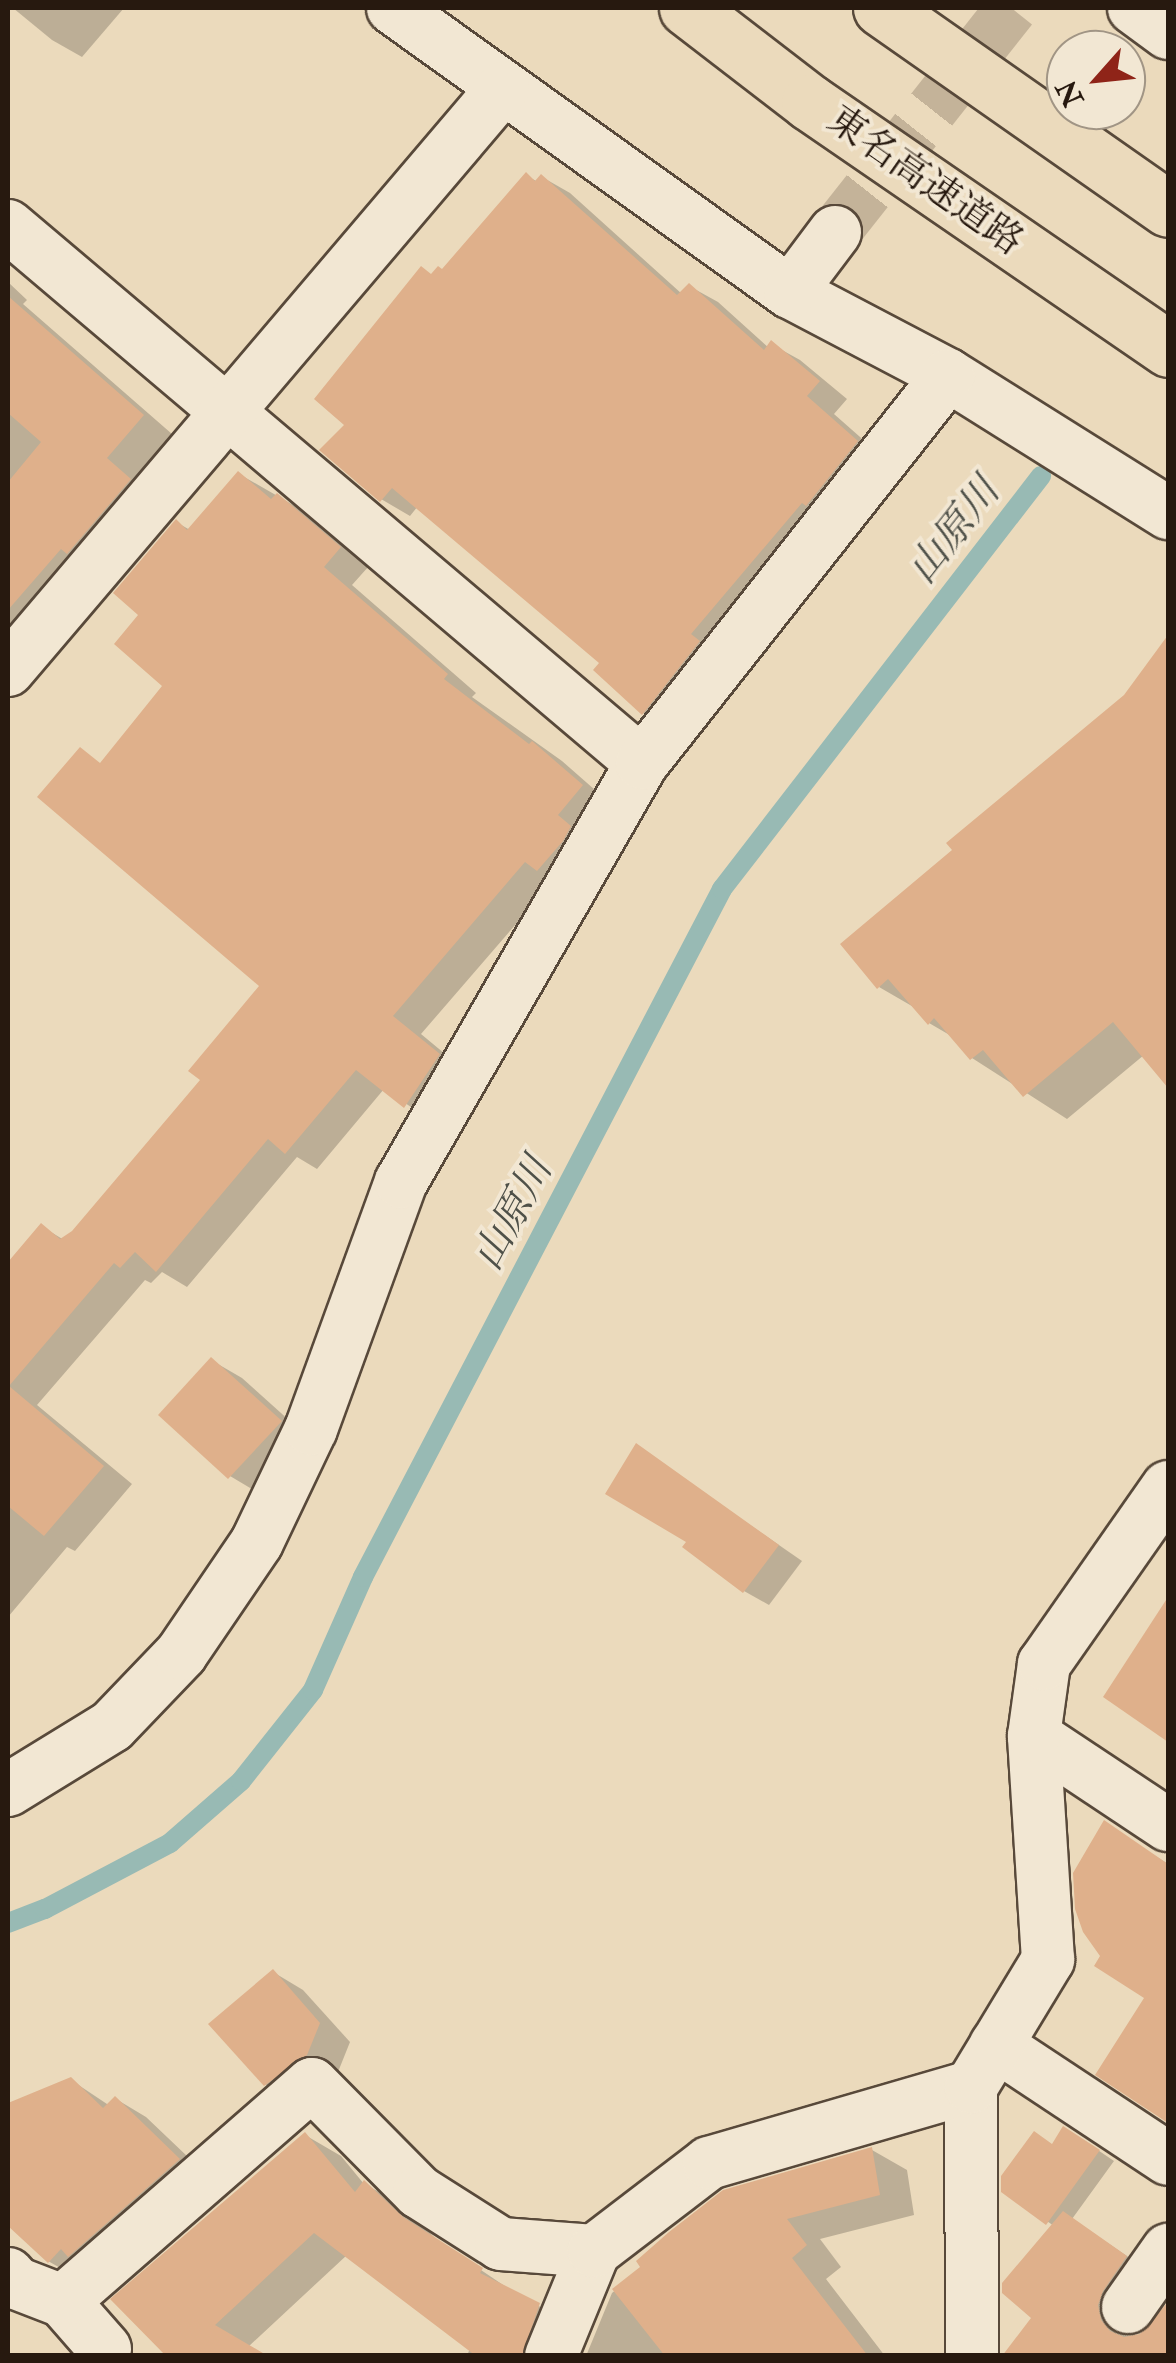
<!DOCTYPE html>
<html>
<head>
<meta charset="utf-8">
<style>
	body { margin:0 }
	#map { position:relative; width:1176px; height:2363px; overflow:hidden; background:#ebdabc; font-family:"IM FELL Double Pica","Noto Serif JP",serif }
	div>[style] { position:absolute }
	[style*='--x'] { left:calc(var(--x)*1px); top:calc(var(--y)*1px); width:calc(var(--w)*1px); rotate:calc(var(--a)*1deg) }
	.shadow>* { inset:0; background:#0003 }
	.stream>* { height:20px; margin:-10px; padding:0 10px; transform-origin:10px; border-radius:10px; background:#98bab4 }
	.building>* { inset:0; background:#dfb08b }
	.minor-tunnel>* { height:52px; margin-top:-26px; transform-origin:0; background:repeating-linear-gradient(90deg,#c4b399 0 52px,transparent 0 78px) }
	.roads { filter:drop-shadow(2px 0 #58493a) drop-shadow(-2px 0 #58493a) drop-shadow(0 2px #58493a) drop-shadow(0 -2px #58493a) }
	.minor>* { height:52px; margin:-26px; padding:0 26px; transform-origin:26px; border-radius:26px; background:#f2e7d3 }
	.motorway>* { height:55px; margin:-27.5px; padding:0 27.5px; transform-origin:27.5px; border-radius:27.5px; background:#ebdabc }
	span { translate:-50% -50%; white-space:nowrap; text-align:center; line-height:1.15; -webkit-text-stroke:8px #f2e7d3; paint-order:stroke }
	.street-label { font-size:38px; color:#27190f }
	.water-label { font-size:40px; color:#4f5149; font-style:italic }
	.frame { position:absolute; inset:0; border:10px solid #27190f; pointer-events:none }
	.north { position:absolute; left:1046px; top:30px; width:100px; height:100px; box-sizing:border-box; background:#f2e7d3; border:2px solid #a19585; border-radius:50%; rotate:243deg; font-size:28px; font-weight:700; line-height:40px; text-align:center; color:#27190f }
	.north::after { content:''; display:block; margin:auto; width:35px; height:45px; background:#8f2418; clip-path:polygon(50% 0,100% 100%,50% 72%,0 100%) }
</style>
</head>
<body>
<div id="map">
	<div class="shadow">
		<i style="clip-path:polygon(13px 8px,124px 8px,82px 57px,52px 40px)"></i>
		<i style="clip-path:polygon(527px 176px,538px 182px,542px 177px,570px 193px,682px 294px,689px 286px,718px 302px,769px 348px,771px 344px,800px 360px,847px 399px,834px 414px,885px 459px,672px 729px,643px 713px,602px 663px,418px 506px,410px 516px,381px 499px,348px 425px,433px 276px,443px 271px)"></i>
		<i style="clip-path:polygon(8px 282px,27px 300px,23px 304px,172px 434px,136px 476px,160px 498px,8px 649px)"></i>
		<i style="clip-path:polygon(239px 474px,307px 513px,369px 566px,352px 585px,476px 693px,472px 697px,562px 761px,611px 804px,555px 879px,421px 1034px,468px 1073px,435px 1123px,384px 1089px,317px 1169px,297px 1157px,187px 1287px,162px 1272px,151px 1283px,145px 1280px,37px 1405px,132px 1484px,75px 1551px,67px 1547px,8px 1617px,8px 1266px,41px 1226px,64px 1240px,74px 1233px,203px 1080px,262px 986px,142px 615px,176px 522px,190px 530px)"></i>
		<i style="clip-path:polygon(1168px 639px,1168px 1084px,1144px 1055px,1067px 1119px,972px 1058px,953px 1037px,929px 1023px,917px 1009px,879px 987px,956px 851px,1125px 696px)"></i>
		<i style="clip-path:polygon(211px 1360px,242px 1378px,311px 1440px,260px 1494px,230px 1476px)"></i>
		<i style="clip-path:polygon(637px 1447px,802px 1561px,769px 1605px,744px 1591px,689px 1541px)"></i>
		<i style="clip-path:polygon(1168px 1601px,1168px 1737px,1106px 1696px)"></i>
		<i style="clip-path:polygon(1105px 1824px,1168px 1864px,1168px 2121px,1099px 2074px,1147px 1997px,1103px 1956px)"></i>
		<i style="clip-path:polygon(273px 1972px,303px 1990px,350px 2042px,338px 2072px,296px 2102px,265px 2084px)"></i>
		<i style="clip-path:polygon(71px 2080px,110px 2106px,116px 2099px,146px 2117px,209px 2177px,78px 2278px,48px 2261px,8px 2222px,8px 2106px)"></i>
		<i style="clip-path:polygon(305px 2135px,341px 2156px,364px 2184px,400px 2203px,438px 2241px,515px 2293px,575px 2326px,565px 2356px,467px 2356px,470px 2348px,347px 2255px,248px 2347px,169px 2356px)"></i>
		<i style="clip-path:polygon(1080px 2138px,1114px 2161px,1072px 2219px,1161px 2279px,1133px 2326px,1135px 2338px,1154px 2326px,1168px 2306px,1168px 2356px,1004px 2356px,1035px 2318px,1054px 2226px,1004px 2191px,1054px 2146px)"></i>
		<i style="clip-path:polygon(872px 2150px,907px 2170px,914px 2215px,820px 2239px,841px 2267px,826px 2279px,885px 2356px,586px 2356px,612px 2293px,643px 2268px)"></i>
	</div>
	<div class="stream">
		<i style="--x:8;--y:1923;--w:40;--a:-21"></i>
		<i style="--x:45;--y:1909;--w:141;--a:-27.8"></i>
		<i style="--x:170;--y:1843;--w:94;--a:-41.1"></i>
		<i style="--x:241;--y:1781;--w:116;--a:-51.6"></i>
		<i style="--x:313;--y:1690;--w:124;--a:-66.1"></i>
		<i style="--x:363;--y:1577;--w:776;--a:-62.44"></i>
		<i style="--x:722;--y:889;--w:522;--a:-52.32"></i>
	</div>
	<div class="building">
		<i style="clip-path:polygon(526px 172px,535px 181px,541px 174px,677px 295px,689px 283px,764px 350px,771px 340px,820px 381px,807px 396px,858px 441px,806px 506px,802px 503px,691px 634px,700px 641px,642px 715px,593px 670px,599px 663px,392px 488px,380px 502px,319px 450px,344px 425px,314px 399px,421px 266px,431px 274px,438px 266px,442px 269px)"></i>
		<i style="clip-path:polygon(8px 296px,144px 415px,107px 458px,131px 479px,67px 554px,61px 549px,8px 610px,8px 482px,41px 442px,8px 413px)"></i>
		<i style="clip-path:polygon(238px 471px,271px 499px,277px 493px,341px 547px,324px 567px,448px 674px,444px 679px,529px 744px,532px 741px,583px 785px,558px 815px,571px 826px,563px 841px,537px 871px,525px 862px,393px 1016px,440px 1054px,404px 1108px,356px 1070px,285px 1154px,268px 1139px,156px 1272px,135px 1252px,120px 1268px,114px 1263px,9px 1386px,104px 1466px,44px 1536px,8px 1506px,8px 1262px,41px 1223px,60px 1239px,72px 1231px,200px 1080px,188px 1071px,259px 986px,37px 797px,80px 747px,100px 763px,162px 686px,114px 644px,138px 615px,113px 593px,176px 519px,187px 530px)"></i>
		<i style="clip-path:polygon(1168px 635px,1168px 1088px,1113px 1022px,1023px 1097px,983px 1050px,970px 1060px,934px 1018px,928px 1025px,888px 979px,877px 989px,840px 944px,952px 850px,946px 843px,1124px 695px)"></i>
		<i style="clip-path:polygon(211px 1357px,282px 1421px,228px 1479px,158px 1415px)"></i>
		<i style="clip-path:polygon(636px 1443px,779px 1545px,743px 1593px,682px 1547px,686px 1542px,605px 1494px)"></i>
		<i style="clip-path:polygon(1168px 1597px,1168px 1742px,1103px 1697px)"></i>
		<i style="clip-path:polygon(1104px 1820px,1168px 1864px,1168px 2123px,1095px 2075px,1144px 1998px,1094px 1966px,1100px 1956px,1083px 1932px,1075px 1909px,1073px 1873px)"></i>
		<i style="clip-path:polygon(273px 1969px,320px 2023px,307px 2055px,264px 2086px,208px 2024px)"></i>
		<i style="clip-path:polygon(71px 2077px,103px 2108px,115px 2096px,180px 2159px,68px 2257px,61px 2249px,48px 2263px,8px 2226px,8px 2103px)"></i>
		<i style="clip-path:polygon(1063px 2126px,1100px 2150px,1046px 2225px,1001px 2192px,1001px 2176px,1034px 2131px,1052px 2144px)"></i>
		<i style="clip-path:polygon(305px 2132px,355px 2192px,364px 2180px,403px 2217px,483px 2268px,480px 2273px,540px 2303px,522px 2356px,476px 2356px,314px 2233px,215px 2325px,268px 2356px,166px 2356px,110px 2299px)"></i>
		<i style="clip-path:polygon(872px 2147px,880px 2195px,787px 2219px,807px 2245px,792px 2258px,868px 2356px,665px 2356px,612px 2289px,640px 2267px,636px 2261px,669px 2232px,723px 2190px)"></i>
		<i style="clip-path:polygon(1063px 2211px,1127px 2256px,1103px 2291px,1098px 2305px,1101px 2320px,1110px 2331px,1124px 2337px,1140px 2334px,1168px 2302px,1168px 2356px,1002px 2356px,1031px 2318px,1002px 2293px,1002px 2283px)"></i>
	</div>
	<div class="minor-tunnel">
		<i style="--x:835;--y:232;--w:285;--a:-51.7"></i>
	</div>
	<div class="roads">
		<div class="minor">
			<i style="--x:393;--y:8;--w:488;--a:35.6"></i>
			<i style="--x:790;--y:292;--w:178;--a:27.7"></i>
			<i style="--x:948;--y:375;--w:260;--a:32.1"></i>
			<i style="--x:1134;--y:8;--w:42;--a:36.3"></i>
			<i style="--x:8;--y:226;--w:831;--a:40.26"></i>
			<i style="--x:790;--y:292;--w:75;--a:-53.1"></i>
			<i style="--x:8;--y:670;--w:764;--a:-49.62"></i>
			<i style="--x:1034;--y:1736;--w:161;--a:33.6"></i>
			<i style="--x:8;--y:1790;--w:122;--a:-31.6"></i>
			<i style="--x:112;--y:1726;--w:100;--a:-46.2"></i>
			<i style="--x:181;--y:1654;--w:135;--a:-55.8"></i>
			<i style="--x:257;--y:1542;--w:125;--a:-64.5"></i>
			<i style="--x:311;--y:1429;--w:263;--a:-70"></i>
			<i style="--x:401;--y:1182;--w:483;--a:-60.1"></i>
			<i style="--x:642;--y:763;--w:494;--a:-51.7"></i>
			<i style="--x:996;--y:2045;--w:206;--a:33.5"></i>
			<i style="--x:971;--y:2087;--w:269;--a:89.8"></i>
			<i style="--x:8;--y:2274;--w:12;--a:48"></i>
			<i style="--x:16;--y:2283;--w:50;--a:21"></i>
			<i style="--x:1128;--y:2307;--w:70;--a:-54.9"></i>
			<i style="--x:105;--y:2349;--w:64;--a:-131.2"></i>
			<i style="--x:63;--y:2301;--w:330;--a:-41.1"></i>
			<i style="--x:312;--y:2084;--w:152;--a:45.3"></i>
			<i style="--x:419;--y:2192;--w:97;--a:32.4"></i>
			<i style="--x:501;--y:2244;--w:93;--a:4.3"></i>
			<i style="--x:551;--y:2356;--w:113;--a:-67.7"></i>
			<i style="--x:594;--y:2251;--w:145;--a:-37.4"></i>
			<i style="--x:709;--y:2163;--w:273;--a:-16.2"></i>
			<i style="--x:971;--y:2087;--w:149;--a:-58.8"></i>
			<i style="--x:1048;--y:1960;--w:224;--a:-93.6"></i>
			<i style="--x:1034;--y:1736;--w:73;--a:-82.1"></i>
			<i style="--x:1044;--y:1664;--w:216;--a:-55"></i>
		</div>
		<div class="motorway">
			<i style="--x:687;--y:8;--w:154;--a:37.6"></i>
			<i style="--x:809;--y:102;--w:436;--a:34.5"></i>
			<i style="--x:881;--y:8;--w:350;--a:35"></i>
		</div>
	</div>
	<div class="street-label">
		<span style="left:925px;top:181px;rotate:35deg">東名高速道路</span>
	</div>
	<div class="water-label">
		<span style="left:954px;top:531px;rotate:-52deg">山原川</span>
		<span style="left:513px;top:1214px;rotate:-62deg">山原川</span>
	</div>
	<div class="frame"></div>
	<div class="north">N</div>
</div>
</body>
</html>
